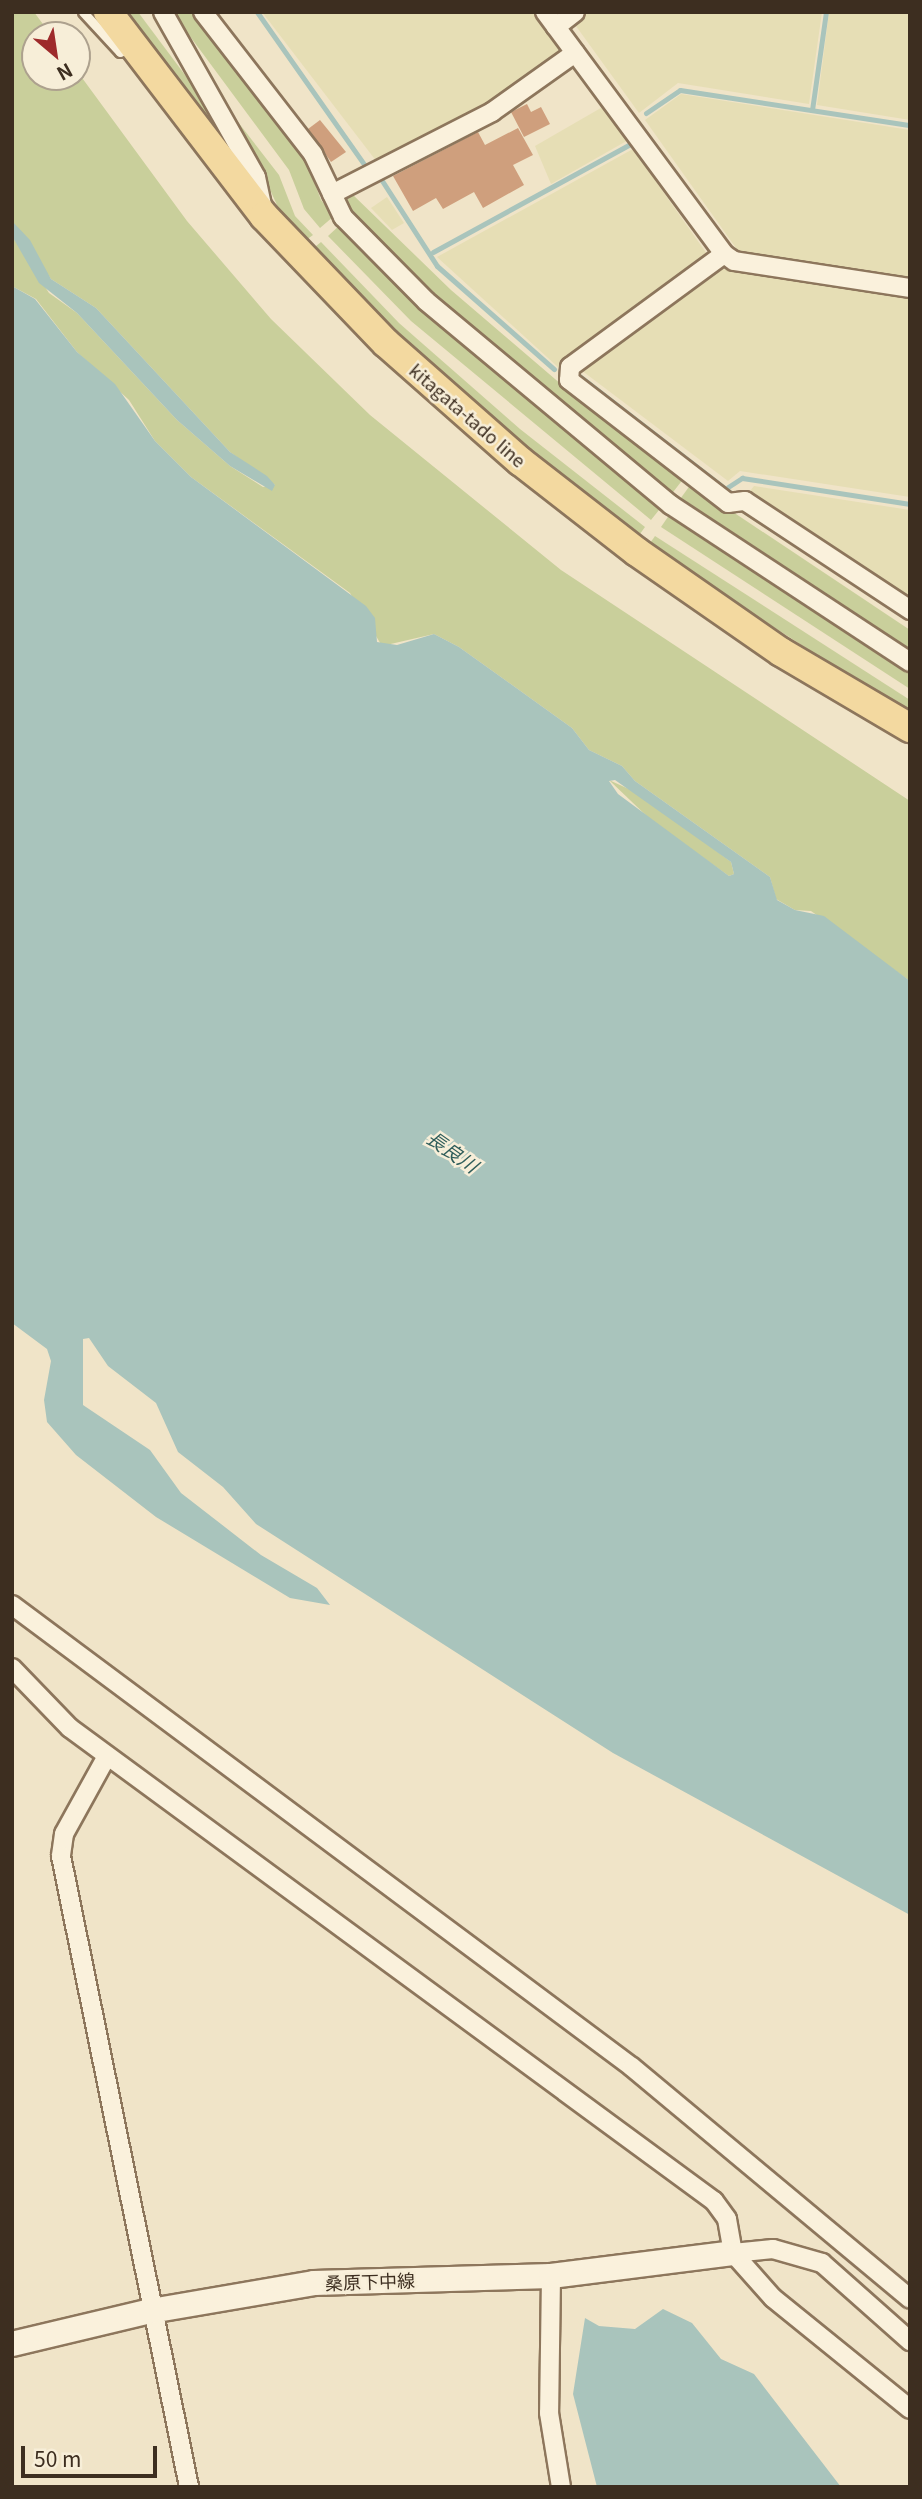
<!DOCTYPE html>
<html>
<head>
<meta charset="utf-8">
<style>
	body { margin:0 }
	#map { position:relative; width:922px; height:2499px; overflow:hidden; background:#f0e4c8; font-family:Georgia,"Noto Sans JP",serif }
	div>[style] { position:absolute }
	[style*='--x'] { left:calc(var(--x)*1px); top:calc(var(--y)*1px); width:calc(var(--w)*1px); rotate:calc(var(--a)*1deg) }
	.farmland>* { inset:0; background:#e6deb5 }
	.green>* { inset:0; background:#c9cf9b }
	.water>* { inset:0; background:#a9c4bc }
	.stream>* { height:5px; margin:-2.5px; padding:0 2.5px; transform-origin:2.5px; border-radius:2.5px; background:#a9c4bc }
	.building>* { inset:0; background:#cf9f7d }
	.roads { filter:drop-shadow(2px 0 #8d765c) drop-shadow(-2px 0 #8d765c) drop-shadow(0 2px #8d765c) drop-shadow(0 -2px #8d765c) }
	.lane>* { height:9px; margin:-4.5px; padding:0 4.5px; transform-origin:4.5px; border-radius:4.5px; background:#faf1dc }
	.street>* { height:18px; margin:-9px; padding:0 9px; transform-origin:9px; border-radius:9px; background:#faf1dc }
	.secondary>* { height:24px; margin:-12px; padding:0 12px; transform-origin:12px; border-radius:12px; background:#faf1dc }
	.primary>* { height:28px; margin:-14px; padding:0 14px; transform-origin:14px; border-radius:14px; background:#f3d9a0 }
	span { translate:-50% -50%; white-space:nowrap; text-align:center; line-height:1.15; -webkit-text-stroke:5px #f7eed8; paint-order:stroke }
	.street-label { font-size:18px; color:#3d2e20 }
	.water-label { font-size:19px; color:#2f5d5a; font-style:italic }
	.frame { position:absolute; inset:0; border:14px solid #3d2e20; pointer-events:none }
	.north { position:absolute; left:21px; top:21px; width:70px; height:70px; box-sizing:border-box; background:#f7eed8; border:2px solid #ada18e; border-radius:50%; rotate:151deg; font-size:19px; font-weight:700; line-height:28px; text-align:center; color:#3d2e20 }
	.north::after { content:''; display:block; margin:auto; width:24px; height:32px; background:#9e2a2b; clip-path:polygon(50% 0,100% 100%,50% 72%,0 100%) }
	.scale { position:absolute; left:21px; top:2446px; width:136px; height:32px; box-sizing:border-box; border:4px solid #3d2e20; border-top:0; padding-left:9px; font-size:21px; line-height:24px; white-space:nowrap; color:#3d2e20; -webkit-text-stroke:5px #f7eed8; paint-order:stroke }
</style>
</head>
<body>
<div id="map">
	<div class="farmland">
		<i style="clip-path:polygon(262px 12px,535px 12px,561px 47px,558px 56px,503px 96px,377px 162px)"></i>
		<i style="clip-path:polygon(587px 12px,822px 12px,809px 104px,678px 83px,639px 113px,573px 22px)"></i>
		<i style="clip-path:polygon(829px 12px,910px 12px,910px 120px,817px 105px)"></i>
		<i style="clip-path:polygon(681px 94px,910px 130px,910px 280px,741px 255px,645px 120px)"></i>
		<i style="clip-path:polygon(606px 105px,630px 139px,551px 184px,535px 146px)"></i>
		<i style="clip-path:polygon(633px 149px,707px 254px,559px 368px,437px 257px)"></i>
		<i style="clip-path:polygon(387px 197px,404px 223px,392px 230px,371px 208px)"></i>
		<i style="clip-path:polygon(718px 268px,910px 298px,910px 497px,740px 471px,728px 481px,581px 370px)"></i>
		<i style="clip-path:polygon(754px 486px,910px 510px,910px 597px,746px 496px)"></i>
	</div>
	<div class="green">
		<i style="clip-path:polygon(12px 12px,34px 12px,51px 35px,35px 35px,35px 77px,77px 77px,77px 71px,187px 221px,271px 319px,370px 415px,561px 570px,910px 801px,910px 981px,811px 911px,795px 910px,776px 899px,770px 877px,635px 781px,622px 766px,589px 750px,572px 728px,459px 647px,434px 634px,382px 646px,350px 593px,191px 477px,155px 441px,129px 400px,77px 352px,36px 299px,12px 286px,12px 236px,49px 293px,77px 313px,177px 420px,230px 466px,263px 487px,275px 485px,230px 452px,96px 308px,51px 279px,12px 221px)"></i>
		<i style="clip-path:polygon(122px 12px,138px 12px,191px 83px,247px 181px)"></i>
		<i style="clip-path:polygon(172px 12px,194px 12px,306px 160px,321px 200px,334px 216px,320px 228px,304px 209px,289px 170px)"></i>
		<i style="clip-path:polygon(207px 82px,279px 175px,295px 216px,313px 235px,302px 243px,286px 225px,267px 183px)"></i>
		<i style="clip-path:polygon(350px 192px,451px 290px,576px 397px,684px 478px,670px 496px,431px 297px,352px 219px,344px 200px)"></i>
		<i style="clip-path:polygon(341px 224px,422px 304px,663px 505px,651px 520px,411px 321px,328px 236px)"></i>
		<i style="clip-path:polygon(321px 242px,399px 323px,520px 429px,645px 527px,637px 538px,392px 335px,310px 251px)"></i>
		<i style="clip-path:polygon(691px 484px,910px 630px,910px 655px,678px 502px)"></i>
		<i style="clip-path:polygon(672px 511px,910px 668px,910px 689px,661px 527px)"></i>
		<i style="clip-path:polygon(655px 536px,910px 700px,910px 715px,648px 546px)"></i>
		<i style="clip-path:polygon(609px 780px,644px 796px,731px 862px,734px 874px,729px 876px,654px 823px)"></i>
	</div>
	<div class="water">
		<i style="clip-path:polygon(12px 221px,30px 240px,51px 279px,96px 308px,230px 452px,267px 476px,275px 485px,272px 491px,230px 466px,177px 420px,77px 313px,39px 283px,12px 236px)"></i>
		<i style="clip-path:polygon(evenodd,12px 286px,35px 299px,77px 352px,115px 384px,155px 441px,191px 477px,366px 606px,375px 618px,377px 642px,397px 645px,434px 634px,459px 647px,572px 728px,589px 750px,622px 766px,635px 781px,770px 877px,777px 900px,795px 910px,824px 916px,910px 981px,910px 1915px,613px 1753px,256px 1524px,223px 1487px,178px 1452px,156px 1403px,108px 1366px,89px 1338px,83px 1339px,83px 1405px,150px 1450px,181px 1493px,261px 1555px,317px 1588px,330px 1605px,290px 1598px,156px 1517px,76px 1455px,47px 1422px,44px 1400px,51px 1361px,47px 1349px,12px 1323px,12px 286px,615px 780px,731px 862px,734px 874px,729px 876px,618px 794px,609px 781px,615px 780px)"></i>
		<i style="clip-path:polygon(663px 2309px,692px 2323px,721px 2359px,754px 2374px,841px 2487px,597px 2487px,573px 2394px,585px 2318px,599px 2326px,635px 2329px)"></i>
	</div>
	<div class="stream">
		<i style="--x:257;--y:12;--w:186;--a:54.9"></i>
		<i style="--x:812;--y:110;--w:99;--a:-81.9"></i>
		<i style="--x:646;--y:113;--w:41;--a:-34.1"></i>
		<i style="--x:680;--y:90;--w:233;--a:8.7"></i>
		<i style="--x:379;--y:176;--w:107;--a:57.2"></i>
		<i style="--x:437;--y:266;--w:156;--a:41.4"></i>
		<i style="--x:433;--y:252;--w:225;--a:-28.7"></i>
		<i style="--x:578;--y:375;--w:195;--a:37.7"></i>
		<i style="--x:728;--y:487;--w:17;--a:-33"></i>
		<i style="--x:742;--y:478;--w:170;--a:8.8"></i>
		<i style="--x:738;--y:507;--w:81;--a:32.9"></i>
	</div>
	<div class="building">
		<i style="clip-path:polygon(527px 104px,531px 112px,541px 107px,550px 124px,524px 137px,511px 112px)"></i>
		<i style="clip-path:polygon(320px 120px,346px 152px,331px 162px,308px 129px)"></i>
		<i style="clip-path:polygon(518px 128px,533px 155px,513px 165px,524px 185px,483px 208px,474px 192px,443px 209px,436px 198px,413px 211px,393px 176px,478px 132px,485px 145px)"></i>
	</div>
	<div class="roads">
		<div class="lane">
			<i style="--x:83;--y:12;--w:54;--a:47.2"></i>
			<i style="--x:120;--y:52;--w:12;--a:-35"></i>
		</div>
		<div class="street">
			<i style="--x:163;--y:12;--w:189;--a:60.6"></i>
			<i style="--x:256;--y:177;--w:30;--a:78"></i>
			<i style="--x:203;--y:12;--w:180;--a:52.2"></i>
			<i style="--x:313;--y:154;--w:70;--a:64.5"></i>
			<i style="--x:343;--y:217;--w:118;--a:45.3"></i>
			<i style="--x:426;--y:301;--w:319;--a:39.8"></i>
			<i style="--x:671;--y:505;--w:286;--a:33.3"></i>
			<i style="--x:545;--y:12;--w:301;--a:53.5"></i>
			<i style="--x:724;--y:254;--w:12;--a:35"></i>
			<i style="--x:734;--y:261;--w:178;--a:8.7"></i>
			<i style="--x:556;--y:27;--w:24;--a:-38"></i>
			<i style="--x:332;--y:194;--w:180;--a:-27.1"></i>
			<i style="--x:492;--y:112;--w:102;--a:-35.4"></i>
			<i style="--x:724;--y:254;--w:191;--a:143.7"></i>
			<i style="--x:570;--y:367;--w:13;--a:94"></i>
			<i style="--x:569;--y:380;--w:201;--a:37.7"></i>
			<i style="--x:728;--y:503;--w:17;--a:-7"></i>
			<i style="--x:745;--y:501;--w:198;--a:33.4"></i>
			<i style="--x:12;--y:1605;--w:773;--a:36.69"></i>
			<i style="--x:632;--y:2067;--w:362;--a:39.8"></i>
			<i style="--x:12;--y:1668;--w:83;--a:46"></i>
			<i style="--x:70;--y:1728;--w:799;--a:36.3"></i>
			<i style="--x:714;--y:2201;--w:22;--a:54"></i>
			<i style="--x:727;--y:2219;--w:35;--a:80"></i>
			<i style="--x:733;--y:2253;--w:60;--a:48.4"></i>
			<i style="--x:773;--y:2298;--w:176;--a:39"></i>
			<i style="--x:107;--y:1756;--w:89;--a:118.9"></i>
			<i style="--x:64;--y:1834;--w:22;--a:98"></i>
			<i style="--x:61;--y:1856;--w:644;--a:78.53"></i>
			<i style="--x:733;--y:2253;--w:40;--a:-5.7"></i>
			<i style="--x:773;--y:2249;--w:51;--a:15.9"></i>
			<i style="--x:822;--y:2263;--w:118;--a:41.6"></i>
			<i style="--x:551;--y:2276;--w:137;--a:90.8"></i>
			<i style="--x:549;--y:2413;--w:75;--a:80.8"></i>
		</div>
		<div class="secondary">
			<i style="--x:12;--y:2344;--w:143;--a:-13.4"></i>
			<i style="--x:151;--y:2311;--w:165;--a:-9.7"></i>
			<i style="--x:314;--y:2283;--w:237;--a:-1.7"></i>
			<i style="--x:551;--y:2276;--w:183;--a:-7.2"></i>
		</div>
		<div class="primary">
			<i style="--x:108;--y:12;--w:257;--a:52.6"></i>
			<i style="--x:264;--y:216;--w:176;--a:46.2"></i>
			<i style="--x:386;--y:343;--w:179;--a:41.4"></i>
			<i style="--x:520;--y:461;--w:148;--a:37.9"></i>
			<i style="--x:637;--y:552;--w:175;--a:34.8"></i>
			<i style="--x:781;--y:652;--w:150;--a:30.5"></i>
		</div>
	</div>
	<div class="street-label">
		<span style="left:468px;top:415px;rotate:41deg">kitagata-tado line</span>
		<span style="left:370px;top:2281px;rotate:-2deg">桑原下中線</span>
	</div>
	<div class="water-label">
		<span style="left:453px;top:1151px;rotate:35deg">長良川</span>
	</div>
	<div class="frame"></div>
	<div class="north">N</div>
	<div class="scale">50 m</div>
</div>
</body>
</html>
